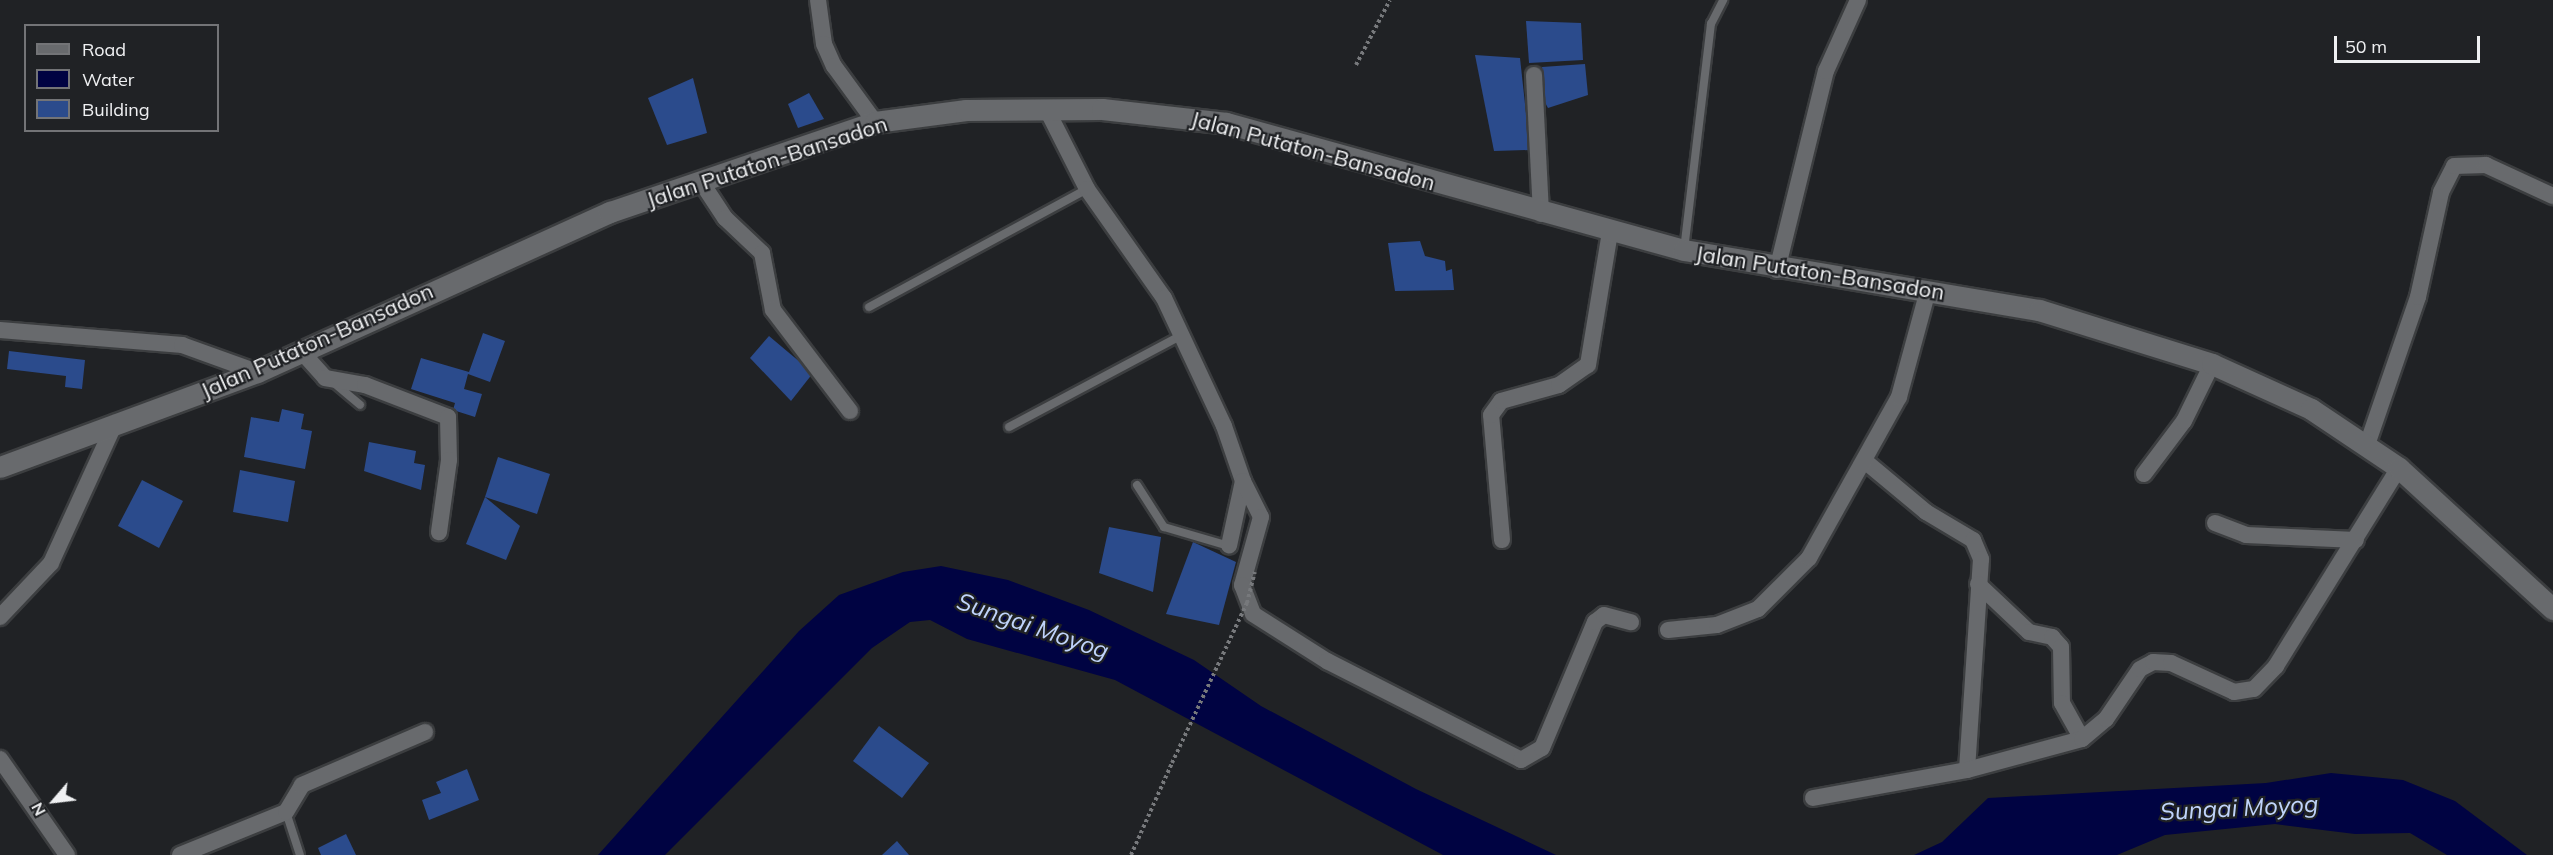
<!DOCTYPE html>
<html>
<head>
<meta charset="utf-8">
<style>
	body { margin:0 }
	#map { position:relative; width:2553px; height:855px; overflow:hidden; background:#202225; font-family:Mulish,sans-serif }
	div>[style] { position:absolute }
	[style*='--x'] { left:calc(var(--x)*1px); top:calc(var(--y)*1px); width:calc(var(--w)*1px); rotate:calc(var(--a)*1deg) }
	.water>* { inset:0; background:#000342 }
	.building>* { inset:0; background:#2b4b8c }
	.path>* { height:4px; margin-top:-2px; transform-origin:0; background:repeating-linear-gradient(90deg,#77797c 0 3px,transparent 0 6px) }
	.roads { filter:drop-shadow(2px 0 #3c3e40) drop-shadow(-2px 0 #3c3e40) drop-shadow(0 2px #3c3e40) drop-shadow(0 -2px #3c3e40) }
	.service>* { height:8px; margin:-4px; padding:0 4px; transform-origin:4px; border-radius:4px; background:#686a6d }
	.minor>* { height:16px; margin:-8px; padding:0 8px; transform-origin:8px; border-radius:8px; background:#686a6d }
	.tertiary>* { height:21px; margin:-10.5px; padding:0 10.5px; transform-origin:10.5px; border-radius:10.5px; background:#686a6d }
	.path-bridge>* { height:4px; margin-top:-2px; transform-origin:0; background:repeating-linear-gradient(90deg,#77797c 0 3px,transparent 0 6px) }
	span { translate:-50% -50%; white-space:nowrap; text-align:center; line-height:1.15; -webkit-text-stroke:4.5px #202225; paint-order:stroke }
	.street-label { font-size:22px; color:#eff0f2 }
	.water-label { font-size:24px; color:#c0d4fb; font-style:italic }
	.legend { position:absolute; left:24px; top:24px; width:195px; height:108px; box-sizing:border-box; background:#202225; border:2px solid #737477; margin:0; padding:8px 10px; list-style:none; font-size:18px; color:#eff0f2 }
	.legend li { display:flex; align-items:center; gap:12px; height:30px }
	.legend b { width:30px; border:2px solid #737477 }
	.north { position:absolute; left:24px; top:771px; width:60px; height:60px; -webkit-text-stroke:4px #202225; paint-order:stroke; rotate:242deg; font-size:16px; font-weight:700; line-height:24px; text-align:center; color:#eff0f2 }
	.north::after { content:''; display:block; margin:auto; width:21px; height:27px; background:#eff0f2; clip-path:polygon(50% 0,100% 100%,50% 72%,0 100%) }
	.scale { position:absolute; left:2334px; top:36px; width:146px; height:27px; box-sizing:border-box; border:3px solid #eff0f2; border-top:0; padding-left:8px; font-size:18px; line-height:21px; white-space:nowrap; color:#eff0f2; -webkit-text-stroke:4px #202225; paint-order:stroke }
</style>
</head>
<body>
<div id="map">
	<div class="water">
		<i style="clip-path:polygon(941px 566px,1008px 580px,1089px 610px,1194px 660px,1261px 706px,1416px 789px,1556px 855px,1443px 855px,1115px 680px,967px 639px,930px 620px,910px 622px,872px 648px,665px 855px,598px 855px,799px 631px,839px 595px,903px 572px)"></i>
		<i style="clip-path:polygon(2331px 773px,2403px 780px,2455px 801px,2527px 855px,2447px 855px,2410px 833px,2355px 834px,2275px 824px,2165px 835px,2117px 855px,1914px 855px,1942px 842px,1988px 798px,2266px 783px)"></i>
	</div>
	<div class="building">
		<i style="clip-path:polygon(1526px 21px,1581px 23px,1583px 60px,1529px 63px)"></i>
		<i style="clip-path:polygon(1475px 55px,1520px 58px,1530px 150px,1494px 151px)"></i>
		<i style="clip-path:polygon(1585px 64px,1588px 95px,1548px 108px,1541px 95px,1542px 67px)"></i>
		<i style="clip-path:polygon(693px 78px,707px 133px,667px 145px,648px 98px)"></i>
		<i style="clip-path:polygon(809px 93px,824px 119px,798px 128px,788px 104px)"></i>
		<i style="clip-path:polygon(1420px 241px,1425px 256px,1445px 261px,1446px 271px,1452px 269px,1454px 290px,1395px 291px,1388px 243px)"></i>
		<i style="clip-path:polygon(483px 333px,505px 341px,490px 382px,468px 374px,464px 389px,482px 394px,475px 417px,453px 410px,455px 403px,411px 389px,421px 358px,469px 372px)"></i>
		<i style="clip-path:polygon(769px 336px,813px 373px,791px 401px,750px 358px)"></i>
		<i style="clip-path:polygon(9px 351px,85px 360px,82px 389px,65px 387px,66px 376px,7px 369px)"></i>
		<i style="clip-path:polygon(282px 409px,304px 414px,301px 429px,312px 431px,305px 469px,244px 457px,251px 417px,279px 422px)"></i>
		<i style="clip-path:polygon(369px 442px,416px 451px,414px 463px,425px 465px,421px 490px,364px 471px)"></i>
		<i style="clip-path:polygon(498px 457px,550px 474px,537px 514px,485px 497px)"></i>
		<i style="clip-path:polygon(240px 470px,295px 481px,288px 522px,233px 512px)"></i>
		<i style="clip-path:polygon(142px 480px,183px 501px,159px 548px,118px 526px)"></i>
		<i style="clip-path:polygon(485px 497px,520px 526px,506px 560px,466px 544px)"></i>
		<i style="clip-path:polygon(1109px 527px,1161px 537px,1153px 592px,1099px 573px)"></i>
		<i style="clip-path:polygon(1193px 542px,1236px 562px,1219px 625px,1166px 614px)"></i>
		<i style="clip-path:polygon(879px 726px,929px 763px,902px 798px,853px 761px)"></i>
		<i style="clip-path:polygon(467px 769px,479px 800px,429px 820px,422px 800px,441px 793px,436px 782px)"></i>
		<i style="clip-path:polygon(346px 834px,356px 855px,321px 855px,318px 848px)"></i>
		<i style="clip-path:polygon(897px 841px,909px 855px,882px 855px)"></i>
	</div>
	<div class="path">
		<i style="--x:1356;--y:65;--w:73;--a:-62.4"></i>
		<i style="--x:1131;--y:855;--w:101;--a:-66"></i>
	</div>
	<div class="roads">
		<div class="service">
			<i style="--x:1684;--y:250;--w:228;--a:-83.2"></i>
			<i style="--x:1711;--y:24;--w:27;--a:-63"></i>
			<i style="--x:869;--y:307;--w:248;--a:-28.4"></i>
			<i style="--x:334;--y:383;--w:34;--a:40"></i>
			<i style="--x:1009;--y:427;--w:196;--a:-28"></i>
			<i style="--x:1137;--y:485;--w:50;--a:57.3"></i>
			<i style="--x:1164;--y:527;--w:68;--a:16.3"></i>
			<i style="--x:286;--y:812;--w:45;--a:72"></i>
		</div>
		<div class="minor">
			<i style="--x:818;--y:0;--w:44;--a:82.2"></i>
			<i style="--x:824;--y:44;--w:24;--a:66"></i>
			<i style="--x:834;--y:66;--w:69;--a:53.8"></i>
			<i style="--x:1534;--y:75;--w:139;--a:87.1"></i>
			<i style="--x:1047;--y:110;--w:89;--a:63.1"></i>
			<i style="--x:1087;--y:189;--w:133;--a:54.8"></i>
			<i style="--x:1164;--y:298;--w:141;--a:64.9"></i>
			<i style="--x:1224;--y:426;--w:58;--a:70.9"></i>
			<i style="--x:1243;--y:481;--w:66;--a:102.2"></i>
			<i style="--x:702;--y:183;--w:42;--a:56.7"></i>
			<i style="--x:725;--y:218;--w:51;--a:43.4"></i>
			<i style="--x:762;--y:253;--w:58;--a:79.1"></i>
			<i style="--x:773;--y:310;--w:127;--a:52.7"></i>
			<i style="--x:1777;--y:270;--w:205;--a:-76.2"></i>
			<i style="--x:1826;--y:71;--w:78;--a:-65.7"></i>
			<i style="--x:0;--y:330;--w:183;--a:4.7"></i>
			<i style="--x:182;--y:345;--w:80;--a:19.8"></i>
			<i style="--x:301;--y:351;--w:36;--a:48"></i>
			<i style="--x:325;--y:378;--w:41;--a:9.9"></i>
			<i style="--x:365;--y:385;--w:89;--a:21.1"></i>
			<i style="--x:448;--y:417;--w:43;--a:88.7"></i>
			<i style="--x:449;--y:460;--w:73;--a:97.9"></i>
			<i style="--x:2367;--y:445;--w:157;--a:-71"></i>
			<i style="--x:2418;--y:297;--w:107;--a:-77.6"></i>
			<i style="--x:2441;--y:192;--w:29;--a:-63"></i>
			<i style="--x:2454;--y:166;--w:32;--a:-2"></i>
			<i style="--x:2486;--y:165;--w:74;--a:24.8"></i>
			<i style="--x:1866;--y:462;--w:78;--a:39.8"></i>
			<i style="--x:1926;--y:512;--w:55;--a:30.8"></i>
			<i style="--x:1973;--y:540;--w:21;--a:67"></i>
			<i style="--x:1981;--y:559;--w:211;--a:93.8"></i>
			<i style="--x:2144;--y:474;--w:66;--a:-53"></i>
			<i style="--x:2184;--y:421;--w:64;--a:-63.8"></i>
			<i style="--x:1243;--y:481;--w:40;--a:63.4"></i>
			<i style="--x:1261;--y:517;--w:71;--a:105.6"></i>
			<i style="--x:1242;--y:585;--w:31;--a:69"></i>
			<i style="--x:1253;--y:614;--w:88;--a:32.4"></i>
			<i style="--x:1327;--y:661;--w:218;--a:27"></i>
			<i style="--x:1521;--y:760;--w:24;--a:-30"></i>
			<i style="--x:1542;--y:748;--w:137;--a:-67.2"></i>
			<i style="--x:1595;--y:622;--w:11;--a:-38"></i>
			<i style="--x:1604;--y:615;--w:28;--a:15"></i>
			<i style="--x:2215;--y:523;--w:33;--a:21"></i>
			<i style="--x:2246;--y:535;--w:110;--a:2.6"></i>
			<i style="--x:1502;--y:540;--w:125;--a:-95"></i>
			<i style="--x:1491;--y:415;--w:17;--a:-54"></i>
			<i style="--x:1501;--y:401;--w:60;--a:-15.4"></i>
			<i style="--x:1559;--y:385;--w:35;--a:-35"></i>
			<i style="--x:1588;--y:365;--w:135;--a:-80.6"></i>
			<i style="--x:1978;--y:584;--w:70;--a:43.3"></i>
			<i style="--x:2029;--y:632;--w:24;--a:12"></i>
			<i style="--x:2052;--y:637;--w:13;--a:48"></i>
			<i style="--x:2061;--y:647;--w:56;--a:89"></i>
			<i style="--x:2062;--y:703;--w:41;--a:60.9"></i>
			<i style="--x:0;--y:617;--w:74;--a:-46.6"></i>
			<i style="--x:51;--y:563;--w:154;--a:-65.4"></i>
			<i style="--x:1668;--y:630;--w:49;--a:-5.8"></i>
			<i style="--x:1717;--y:625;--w:44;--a:-21.3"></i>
			<i style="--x:1758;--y:609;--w:72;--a:-45"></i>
			<i style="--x:1809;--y:558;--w:184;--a:-60.8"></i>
			<i style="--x:1899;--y:397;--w:111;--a:-74.8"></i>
			<i style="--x:0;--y:759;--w:117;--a:55.1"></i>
			<i style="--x:1813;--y:798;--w:157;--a:-10.3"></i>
			<i style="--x:1967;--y:770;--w:119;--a:-15.1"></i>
			<i style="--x:2082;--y:739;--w:31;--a:-40"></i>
			<i style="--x:2106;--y:719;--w:60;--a:-55.8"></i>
			<i style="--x:2140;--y:669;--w:15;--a:-28"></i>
			<i style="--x:2153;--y:662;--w:18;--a:3"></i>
			<i style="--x:2171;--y:663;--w:69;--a:24.7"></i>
			<i style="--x:2234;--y:692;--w:20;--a:-9"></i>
			<i style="--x:2254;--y:689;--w:32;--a:-46"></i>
			<i style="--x:2276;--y:666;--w:233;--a:-58.2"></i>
			<i style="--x:180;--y:855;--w:114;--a:-22.1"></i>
			<i style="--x:286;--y:812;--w:31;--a:-59"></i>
			<i style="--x:302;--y:785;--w:134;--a:-23.3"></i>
		</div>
		<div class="tertiary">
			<i style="--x:0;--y:467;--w:274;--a:-20.3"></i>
			<i style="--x:257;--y:372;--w:388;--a:-24.4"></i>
			<i style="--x:610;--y:212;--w:280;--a:-18.8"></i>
			<i style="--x:875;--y:122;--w:92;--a:-7.5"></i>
			<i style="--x:966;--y:110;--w:136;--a:-0.4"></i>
			<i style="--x:1102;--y:109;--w:125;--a:6.4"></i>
			<i style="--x:1226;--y:123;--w:475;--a:15.5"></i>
			<i style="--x:1684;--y:250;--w:360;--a:9.6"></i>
			<i style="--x:2039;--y:310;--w:181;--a:17.3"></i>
			<i style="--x:2212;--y:364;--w:109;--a:24.4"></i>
			<i style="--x:2311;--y:409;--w:106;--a:33.8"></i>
			<i style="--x:2399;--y:468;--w:209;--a:42.5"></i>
		</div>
	</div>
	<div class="path-bridge">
		<i style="--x:1172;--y:763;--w:177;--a:-64.9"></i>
		<i style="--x:1247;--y:603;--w:32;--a:-76"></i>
	</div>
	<div class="street-label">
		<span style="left:1313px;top:151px;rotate:15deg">Jalan Putaton-Bansadon</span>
		<span style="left:767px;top:162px;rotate:-18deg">Jalan Putaton-Bansadon</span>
		<span style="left:1820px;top:273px;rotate:9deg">Jalan Putaton-Bansadon</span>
		<span style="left:317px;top:341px;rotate:-24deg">Jalan Putaton-Bansadon</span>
	</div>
	<div class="water-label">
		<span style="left:1033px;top:626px;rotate:19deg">Sungai Moyog</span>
		<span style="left:2239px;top:808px;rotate:-3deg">Sungai Moyog</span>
	</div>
	<ul class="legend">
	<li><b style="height:8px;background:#686a6d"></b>Road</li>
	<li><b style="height:16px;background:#000342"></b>Water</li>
	<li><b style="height:16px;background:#2b4b8c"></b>Building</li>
	</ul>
	<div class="north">N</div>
	<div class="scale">50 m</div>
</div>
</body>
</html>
